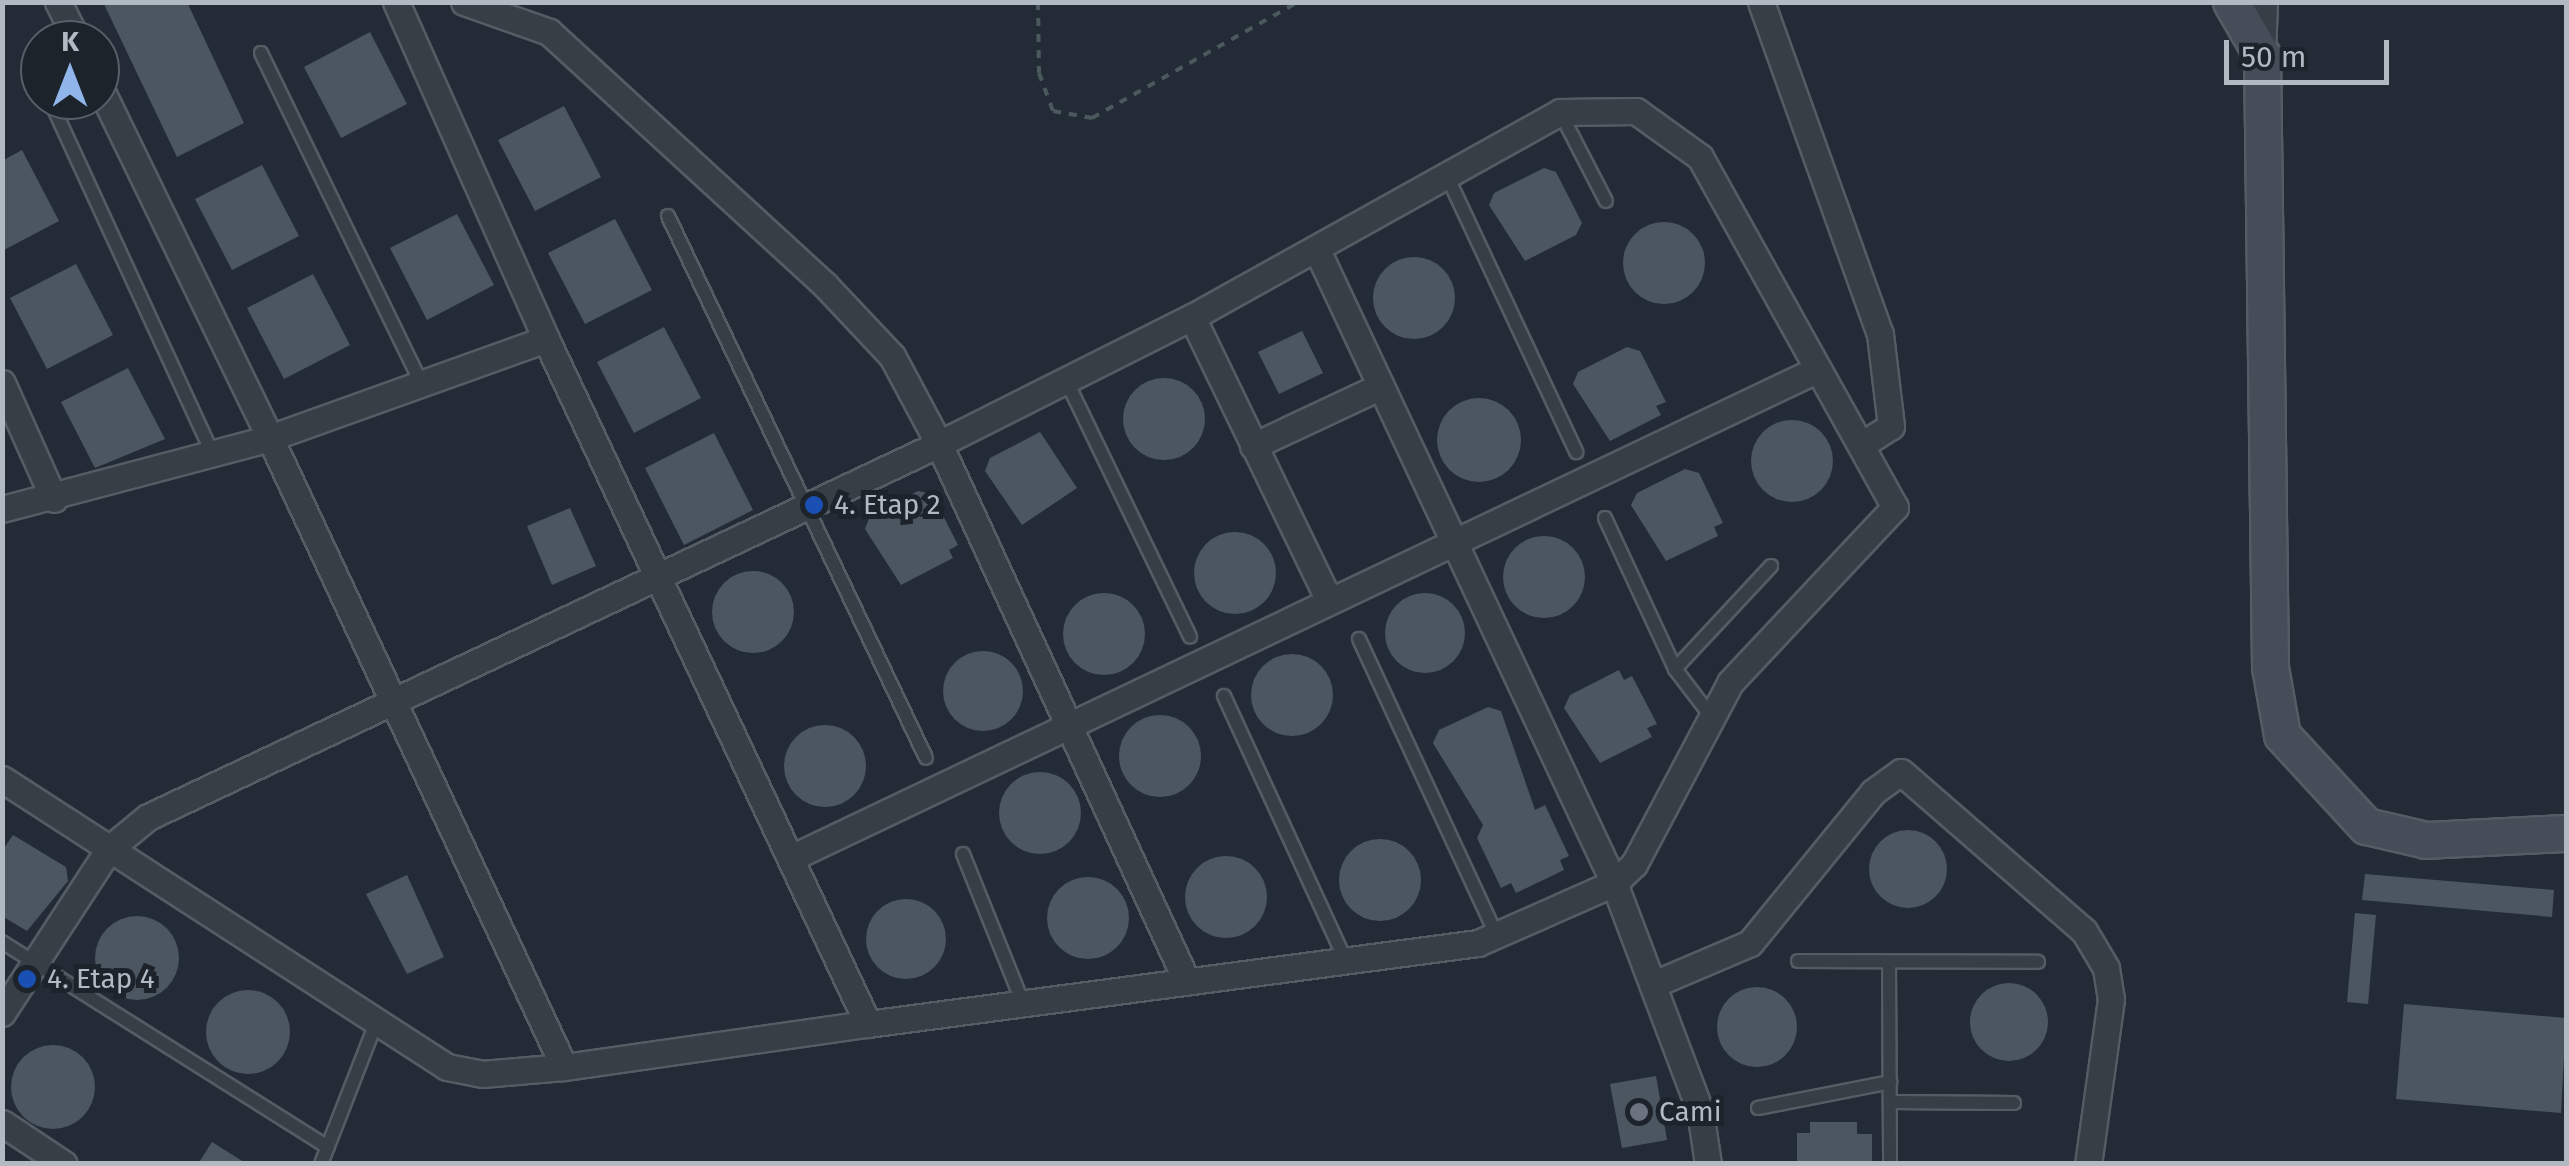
<!DOCTYPE html>
<html>
<head>
<meta charset="utf-8">
<style>
	body { margin:0 }
	#map { position:relative; width:2569px; height:1166px; overflow:hidden; background:#232c36; font-family:"Fira Sans",sans-serif }
	div>[style] { position:absolute }
	[style*='--x'] { left:calc(var(--x)*1px); top:calc(var(--y)*1px); width:calc(var(--w)*1px); rotate:calc(var(--a)*1deg) }
	.building>* { inset:0; background:#4c5661 }
	.round { border-radius:50% }
	.path>* { height:4px; margin-top:-2px; transform-origin:0; background:repeating-linear-gradient(90deg,#4a595b 0 8px,transparent 0 16px) }
	.roads { filter:drop-shadow(2px 0 #545c64) drop-shadow(-2px 0 #545c64) drop-shadow(0 2px #545c64) drop-shadow(0 -2px #545c64) }
	.lane>* { height:12px; margin:-6px; padding:0 6px; transform-origin:6px; border-radius:6px; background:#373e46 }
	.street>* { height:25px; margin:-12.5px; padding:0 12.5px; transform-origin:12.5px; border-radius:12.5px; background:#373e46 }
	.secondary>* { height:35px; margin:-17.5px; padding:0 17.5px; transform-origin:17.5px; border-radius:17.5px; background:#454d59 }
	.dots>* { width:28px; height:28px; translate:-50% -50%; box-sizing:border-box; border:5px solid #1c232b; border-radius:50% }
	span { translate:-50% -50%; white-space:nowrap; text-align:center; line-height:1.15; -webkit-text-stroke:10px #1c232b; paint-order:stroke }
	.poi-label { font-size:28px; color:#b1b9c3 }
	.left { translate:0 -50%; text-align:left }
	.frame { position:absolute; inset:0; border:5px solid #b1b9c3; pointer-events:none }
	.north { position:absolute; left:20px; top:20px; width:100px; height:100px; box-sizing:border-box; background:#1c232b; border:2px solid #585f68; border-radius:50%; rotate:0deg; font-size:28px; font-weight:700; line-height:40px; text-align:center; color:#b1b9c3 }
	.north::after { content:''; display:block; margin:auto; width:35px; height:45px; background:#8fb5ea; clip-path:polygon(50% 0,100% 100%,50% 72%,0 100%) }
	.scale { position:absolute; left:2224px; top:40px; width:165px; height:45px; box-sizing:border-box; border:5px solid #b1b9c3; border-top:0; padding-left:12px; font-size:30px; line-height:35px; white-space:nowrap; color:#b1b9c3; -webkit-text-stroke:8px #1c232b; paint-order:stroke }
</style>
</head>
<body>
<div id="map">
	<div class="building">
		<i style="clip-path:polygon(103px 2px,187px 2px,244px 123px,177px 157px)"></i>
		<i style="clip-path:polygon(370px 32px,407px 104px,341px 138px,304px 67px)"></i>
		<i style="clip-path:polygon(564px 106px,601px 177px,535px 211px,498px 140px)"></i>
		<i style="clip-path:polygon(22px 150px,59px 221px,2px 251px,2px 161px)"></i>
		<i style="clip-path:polygon(262px 165px,299px 236px,232px 270px,195px 199px)"></i>
		<i style="clip-path:polygon(1544px 168px,1556px 172px,1582px 223px,1576px 235px,1525px 261px,1489px 205px,1494px 193px)"></i>
		<i style="clip-path:polygon(457px 214px,494px 285px,427px 320px,390px 248px)"></i>
		<i style="clip-path:polygon(615px 219px,652px 290px,585px 324px,548px 253px)"></i>
		<i class="round" style="left:1623px;top:222px;width:82px;height:82px"></i>
		<i class="round" style="left:1373px;top:257px;width:82px;height:82px"></i>
		<i style="clip-path:polygon(76px 264px,113px 335px,47px 369px,10px 298px)"></i>
		<i style="clip-path:polygon(313px 274px,350px 345px,284px 379px,247px 308px)"></i>
		<i style="clip-path:polygon(664px 327px,701px 398px,634px 433px,597px 362px)"></i>
		<i style="clip-path:polygon(1302px 331px,1323px 373px,1279px 394px,1258px 352px)"></i>
		<i style="clip-path:polygon(1627px 347px,1640px 351px,1666px 402px,1656px 406px,1661px 415px,1610px 441px,1573px 384px,1578px 372px)"></i>
		<i style="clip-path:polygon(128px 368px,165px 439px,95px 468px,61px 402px)"></i>
		<i class="round" style="left:1123px;top:378px;width:82px;height:82px"></i>
		<i class="round" style="left:1437px;top:398px;width:84px;height:84px"></i>
		<i class="round" style="left:1751px;top:420px;width:82px;height:82px"></i>
		<i style="clip-path:polygon(1040px 432px,1077px 488px,1022px 525px,985px 471px,990px 458px)"></i>
		<i style="clip-path:polygon(714px 433px,753px 510px,684px 545px,645px 468px)"></i>
		<i style="clip-path:polygon(1685px 469px,1699px 473px,1723px 523px,1714px 527px,1718px 536px,1666px 561px,1631px 505px,1637px 493px)"></i>
		<i style="clip-path:polygon(918px 491px,932px 494px,958px 545px,949px 550px,953px 558px,901px 585px,865px 529px,870px 516px)"></i>
		<i style="clip-path:polygon(570px 508px,596px 566px,552px 585px,527px 526px)"></i>
		<i class="round" style="left:1194px;top:532px;width:82px;height:82px"></i>
		<i class="round" style="left:1503px;top:536px;width:82px;height:82px"></i>
		<i class="round" style="left:712px;top:571px;width:82px;height:82px"></i>
		<i class="round" style="left:1385px;top:593px;width:80px;height:80px"></i>
		<i class="round" style="left:1063px;top:593px;width:82px;height:82px"></i>
		<i class="round" style="left:943px;top:651px;width:80px;height:80px"></i>
		<i class="round" style="left:1251px;top:654px;width:82px;height:82px"></i>
		<i style="clip-path:polygon(1619px 670px,1624px 680px,1632px 676px,1657px 724px,1647px 728px,1652px 737px,1600px 763px,1564px 708px,1570px 695px)"></i>
		<i style="clip-path:polygon(1488px 707px,1501px 711px,1535px 810px,1545px 805px,1569px 856px,1560px 860px,1564px 870px,1516px 893px,1511px 883px,1501px 888px,1477px 838px,1483px 825px,1433px 743px,1439px 730px)"></i>
		<i class="round" style="left:1119px;top:715px;width:82px;height:82px"></i>
		<i class="round" style="left:784px;top:725px;width:82px;height:82px"></i>
		<i class="round" style="left:999px;top:772px;width:82px;height:82px"></i>
		<i class="round" style="left:1869px;top:830px;width:78px;height:78px"></i>
		<i style="clip-path:polygon(13px 835px,66px 867px,68px 881px,27px 931px,2px 916px,2px 851px)"></i>
		<i class="round" style="left:1339px;top:839px;width:82px;height:82px"></i>
		<i class="round" style="left:1185px;top:856px;width:82px;height:82px"></i>
		<i style="clip-path:polygon(2365px 874px,2554px 890px,2552px 917px,2362px 900px)"></i>
		<i style="clip-path:polygon(407px 875px,444px 957px,407px 974px,366px 894px)"></i>
		<i class="round" style="left:1047px;top:877px;width:82px;height:82px"></i>
		<i class="round" style="left:866px;top:899px;width:80px;height:80px"></i>
		<i style="clip-path:polygon(2355px 913px,2376px 915px,2368px 1004px,2347px 1002px)"></i>
		<i class="round" style="left:95px;top:916px;width:84px;height:84px"></i>
		<i class="round" style="left:1970px;top:983px;width:78px;height:78px"></i>
		<i class="round" style="left:1717px;top:987px;width:80px;height:80px"></i>
		<i class="round" style="left:206px;top:990px;width:84px;height:84px"></i>
		<i style="clip-path:polygon(2404px 1004px,2566px 1018px,2561px 1113px,2396px 1099px)"></i>
		<i class="round" style="left:11px;top:1045px;width:84px;height:84px"></i>
		<i style="clip-path:polygon(1656px 1076px,1667px 1140px,1622px 1148px,1610px 1084px)"></i>
		<i style="clip-path:polygon(1810px 1122px,1857px 1122px,1857px 1134px,1872px 1134px,1872px 1164px,1797px 1164px,1797px 1133px,1810px 1133px)"></i>
		<i style="clip-path:polygon(212px 1142px,247px 1164px,198px 1164px)"></i>
	</div>
	<div class="path">
		<i style="--x:1038;--y:2;--w:71;--a:89.2"></i>
		<i style="--x:1039;--y:73;--w:40;--a:69.8"></i>
		<i style="--x:1053;--y:111;--w:40;--a:10"></i>
		<i style="--x:1092;--y:118;--w:236;--a:-29.4"></i>
	</div>
	<div class="roads">
		<div class="lane">
			<i style="--x:261;--y:53;--w:368;--a:64.1"></i>
			<i style="--x:54;--y:109;--w:380;--a:65.3"></i>
			<i style="--x:1560;--y:112;--w:100;--a:62.7"></i>
			<i style="--x:1447;--y:176;--w:305;--a:64.9"></i>
			<i style="--x:668;--y:216;--w:600;--a:64.54"></i>
			<i style="--x:1066;--y:380;--w:285;--a:64.2"></i>
			<i style="--x:1605;--y:518;--w:166;--a:65.1"></i>
			<i style="--x:1675;--y:669;--w:58;--a:52.7"></i>
			<i style="--x:1359;--y:639;--w:327;--a:65.1"></i>
			<i style="--x:1675;--y:669;--w:141;--a:-47"></i>
			<i style="--x:1224;--y:696;--w:292;--a:65.3"></i>
			<i style="--x:963;--y:854;--w:161;--a:68.1"></i>
			<i style="--x:2;--y:942;--w:385;--a:32.2"></i>
			<i style="--x:1798;--y:961;--w:240;--a:0.2"></i>
			<i style="--x:1889;--y:962;--w:202;--a:89.7"></i>
			<i style="--x:1890;--y:1102;--w:124;--a:0.5"></i>
			<i style="--x:1758;--y:1108;--w:135;--a:-11.1"></i>
			<i style="--x:321;--y:1164;--w:151;--a:-68.7"></i>
		</div>
		<div class="street">
			<i style="--x:58;--y:2;--w:42;--a:63.4"></i>
			<i style="--x:396;--y:2;--w:369;--a:66"></i>
			<i style="--x:546;--y:339;--w:293;--a:160.3"></i>
			<i style="--x:270;--y:438;--w:694;--a:64.95"></i>
			<i style="--x:564;--y:1067;--w:307;--a:-8.1"></i>
			<i style="--x:464;--y:2;--w:90;--a:19.4"></i>
			<i style="--x:549;--y:32;--w:374;--a:42.5"></i>
			<i style="--x:825;--y:285;--w:98;--a:46.7"></i>
			<i style="--x:892;--y:356;--w:100;--a:61.9"></i>
			<i style="--x:939;--y:444;--w:283;--a:-26.7"></i>
			<i style="--x:1192;--y:317;--w:421;--a:-29.1"></i>
			<i style="--x:1560;--y:112;--w:76;--a:-0.8"></i>
			<i style="--x:1636;--y:111;--w:79;--a:35.7"></i>
			<i style="--x:1700;--y:157;--w:401;--a:60.9"></i>
			<i style="--x:1895;--y:507;--w:241;--a:133.2"></i>
			<i style="--x:1730;--y:683;--w:205;--a:117.9"></i>
			<i style="--x:1634;--y:864;--w:28;--a:136"></i>
			<i style="--x:1614;--y:883;--w:149;--a:156.2"></i>
			<i style="--x:1478;--y:943;--w:615;--a:172.44"></i>
			<i style="--x:868;--y:1024;--w:757;--a:-115.18"></i>
			<i style="--x:1761;--y:2;--w:353;--a:70.3"></i>
			<i style="--x:1880;--y:334;--w:93;--a:83.2"></i>
			<i style="--x:1891;--y:426;--w:31;--a:147"></i>
			<i style="--x:2262;--y:55;--w:53;--a:-87.8"></i>
			<i style="--x:1317;--y:250;--w:699;--a:64.86"></i>
			<i style="--x:1614;--y:883;--w:244;--a:69.3"></i>
			<i style="--x:1700;--y:1111;--w:54;--a:81.4"></i>
			<i style="--x:1192;--y:317;--w:315;--a:64.2"></i>
			<i style="--x:2;--y:383;--w:127;--a:65.9"></i>
			<i style="--x:1253;--y:446;--w:141;--a:-25.1"></i>
			<i style="--x:2;--y:509;--w:277;--a:-14.8"></i>
			<i style="--x:270;--y:438;--w:389;--a:-115.9"></i>
			<i style="--x:2;--y:779;--w:530;--a:32.91"></i>
			<i style="--x:447;--y:1067;--w:36;--a:11"></i>
			<i style="--x:482;--y:1074;--w:82;--a:-4.9"></i>
			<i style="--x:791;--y:858;--w:1137;--a:-25.46"></i>
			<i style="--x:1654;--y:984;--w:104;--a:-23.1"></i>
			<i style="--x:1750;--y:943;--w:195;--a:-50.8"></i>
			<i style="--x:1873;--y:792;--w:34;--a:-36"></i>
			<i style="--x:1901;--y:772;--w:242;--a:41"></i>
			<i style="--x:2084;--y:931;--w:43;--a:59.3"></i>
			<i style="--x:2106;--y:968;--w:31;--a:81"></i>
			<i style="--x:2111;--y:999;--w:167;--a:97.9"></i>
			<i style="--x:2;--y:1013;--w:196;--a:-56.9"></i>
			<i style="--x:109;--y:849;--w:50;--a:-39.4"></i>
			<i style="--x:148;--y:817;--w:875;--a:-25.25"></i>
			<i style="--x:939;--y:444;--w:592;--a:65.25"></i>
			<i style="--x:2;--y:1123;--w:74;--a:33.5"></i>
		</div>
		<div class="secondary">
			<i style="--x:2231;--y:2;--w:61;--a:59.7"></i>
			<i style="--x:2262;--y:55;--w:612;--a:89.25"></i>
			<i style="--x:2270;--y:667;--w:69;--a:80"></i>
			<i style="--x:2282;--y:735;--w:124;--a:47.3"></i>
			<i style="--x:2366;--y:826;--w:62;--a:13.1"></i>
			<i style="--x:2426;--y:840;--w:140;--a:-2.9"></i>
		</div>
	</div>
	<div class="dots">
		<i style="left:814px;top:505px;background:#1a4fb4"></i>
		<i style="left:27px;top:979px;background:#1a4fb4"></i>
		<i style="left:1639px;top:1112px;background:#6b7280"></i>
	</div>
	<div class="poi-label">
		<span class="left" style="left:834px;top:505px">4. Etap 2</span>
		<span class="left" style="left:47px;top:979px">4. Etap 4</span>
		<span class="left" style="left:1659px;top:1112px">Cami</span>
	</div>
	<div class="frame"></div>
	<div class="north">K</div>
	<div class="scale">50 m</div>
</div>
</body>
</html>
